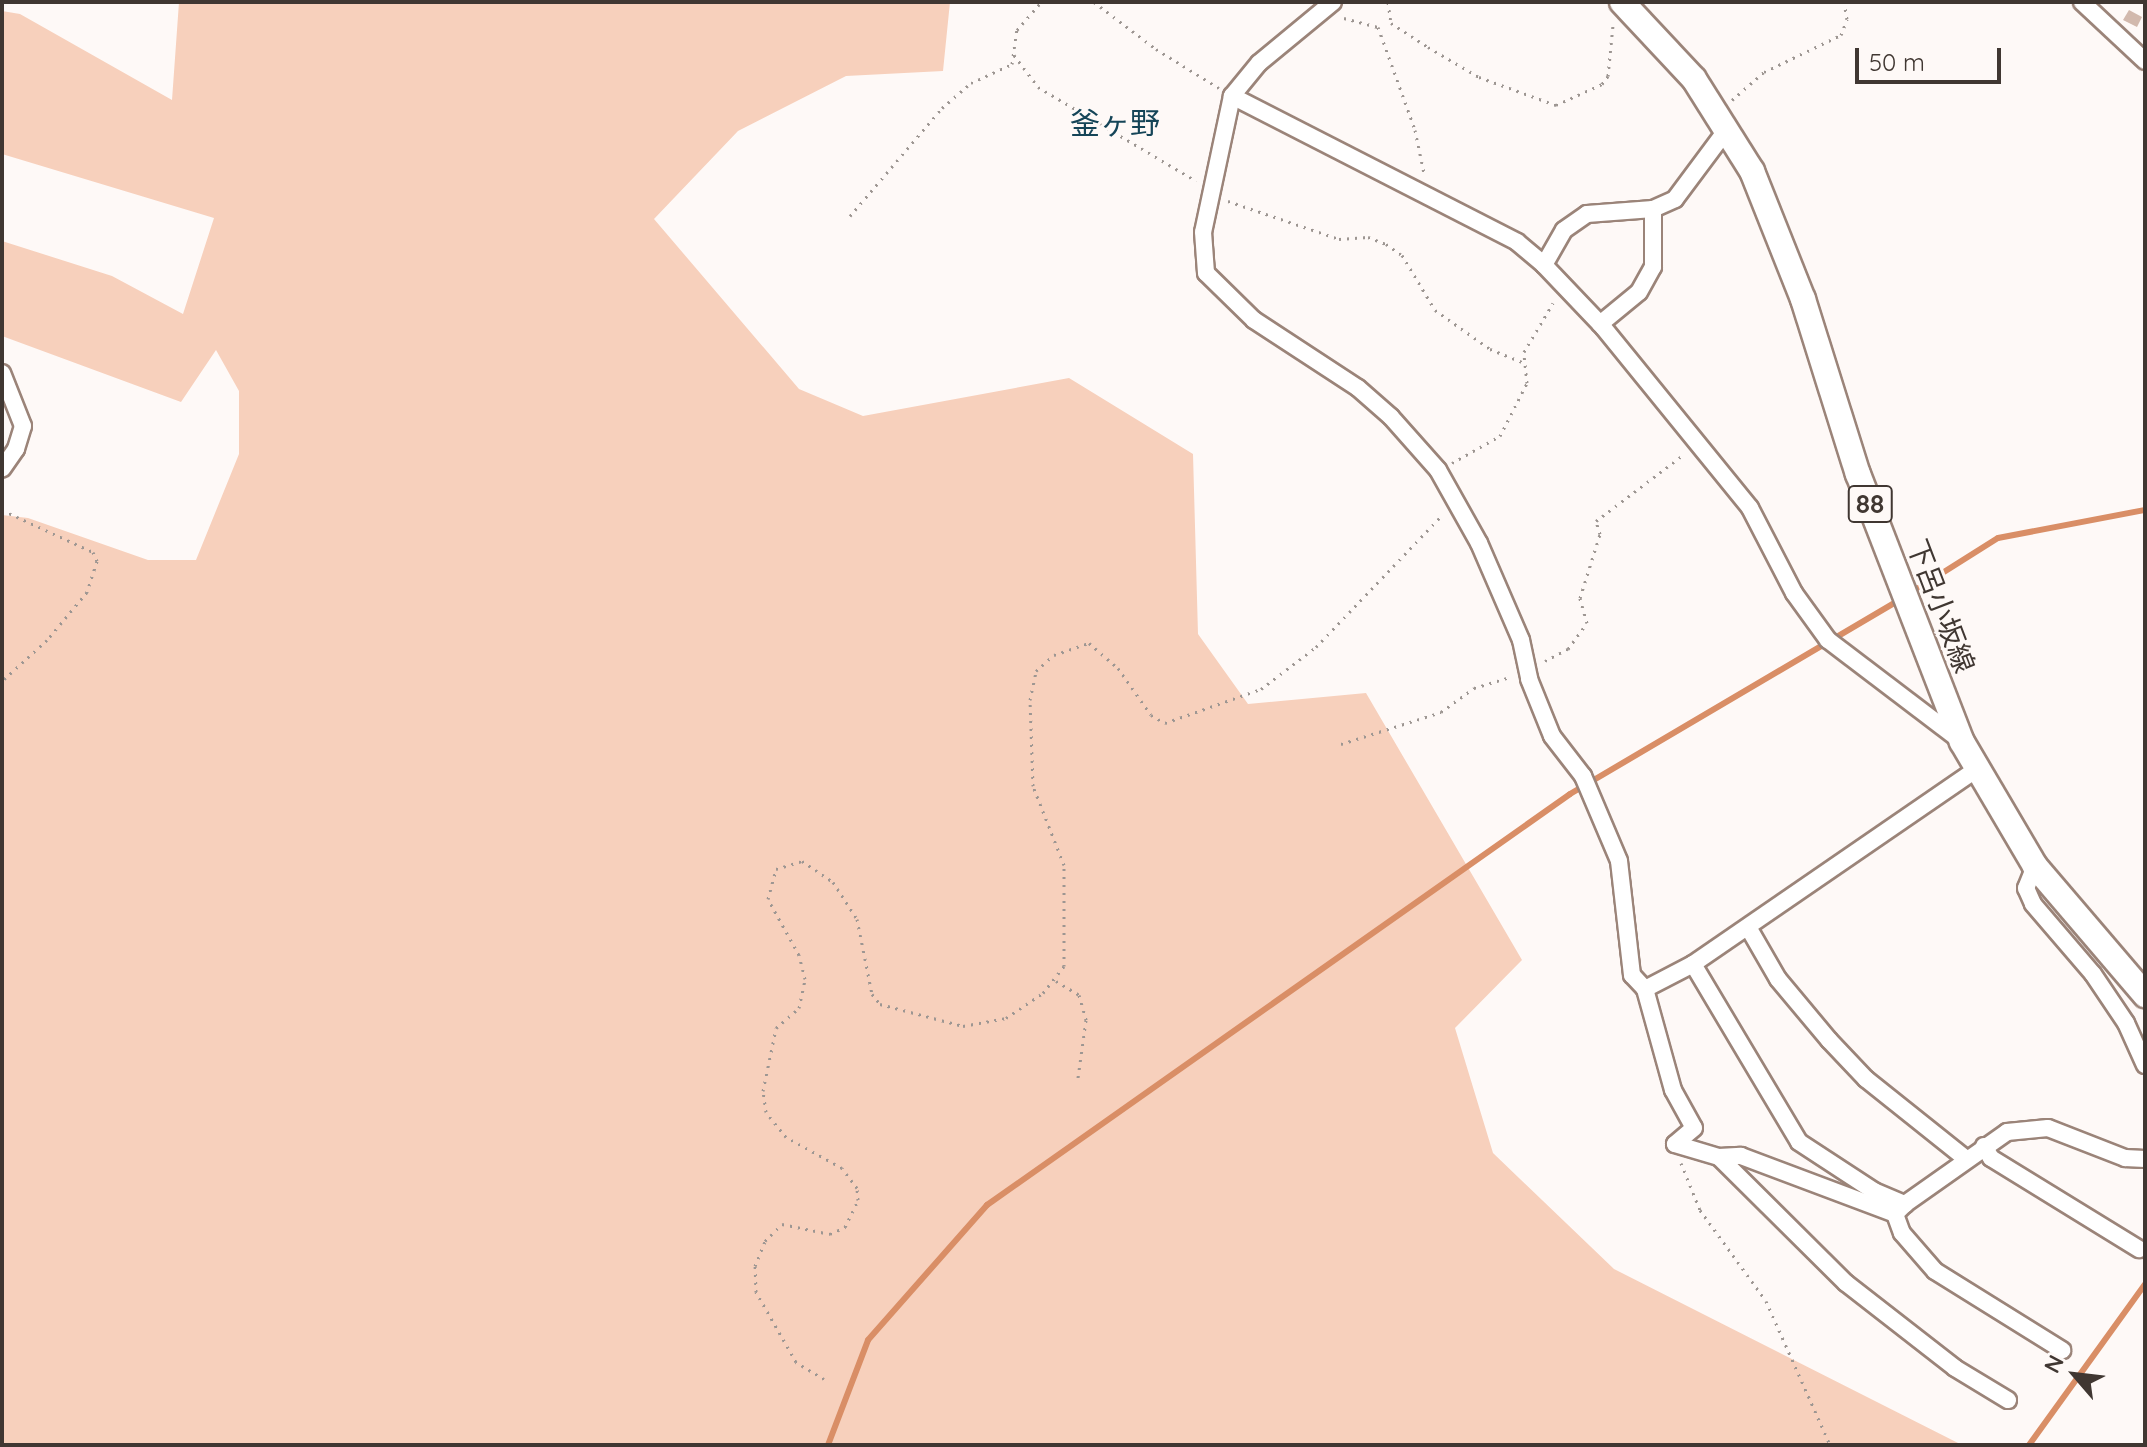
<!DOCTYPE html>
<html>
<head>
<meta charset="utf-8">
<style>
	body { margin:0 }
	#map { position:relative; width:2147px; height:1447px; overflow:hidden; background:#fef9f7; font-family:Quicksand,"Noto Sans JP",sans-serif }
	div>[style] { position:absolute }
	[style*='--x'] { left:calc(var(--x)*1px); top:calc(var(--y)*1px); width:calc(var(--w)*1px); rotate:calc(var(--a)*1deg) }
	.green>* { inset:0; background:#f7d0bc }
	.stream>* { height:6px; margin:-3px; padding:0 3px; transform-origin:3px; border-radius:3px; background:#d98e66 }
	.building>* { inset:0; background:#d2b9ad }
	.path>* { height:3px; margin-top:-1.5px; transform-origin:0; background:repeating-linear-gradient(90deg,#9d9692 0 2px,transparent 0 8px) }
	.roads { filter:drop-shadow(2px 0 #9b8479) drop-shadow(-2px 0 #9b8479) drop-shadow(0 2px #9b8479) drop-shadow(0 -2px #9b8479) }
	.minor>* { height:16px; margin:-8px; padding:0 8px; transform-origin:8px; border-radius:8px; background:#fff }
	.primary>* { height:24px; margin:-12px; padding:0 12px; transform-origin:12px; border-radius:12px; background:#fff }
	span { translate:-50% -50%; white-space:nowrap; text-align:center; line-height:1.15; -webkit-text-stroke:6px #fef9f7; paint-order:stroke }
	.shield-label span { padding:2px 6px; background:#fef9f7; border:2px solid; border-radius:6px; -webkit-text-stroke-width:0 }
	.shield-label { font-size:26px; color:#403732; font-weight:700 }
	.street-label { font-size:28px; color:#403732 }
	.neighbourhood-label { font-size:30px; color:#154558 }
	.frame { position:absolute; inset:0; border:4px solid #403732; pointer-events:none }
	.north { position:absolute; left:2035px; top:1335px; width:80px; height:80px; -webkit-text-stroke:6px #fef9f7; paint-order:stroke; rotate:298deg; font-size:22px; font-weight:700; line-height:32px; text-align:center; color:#403732 }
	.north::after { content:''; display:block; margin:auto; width:28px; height:36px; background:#403732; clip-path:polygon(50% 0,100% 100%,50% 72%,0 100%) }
	.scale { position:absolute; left:1855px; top:48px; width:146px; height:36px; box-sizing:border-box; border:4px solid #403732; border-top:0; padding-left:10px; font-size:24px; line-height:28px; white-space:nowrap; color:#403732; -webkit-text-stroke:6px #fef9f7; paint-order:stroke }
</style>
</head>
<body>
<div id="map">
	<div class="green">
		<i style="clip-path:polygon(179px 2px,950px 2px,943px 71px,846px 76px,738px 131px,654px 219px,799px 389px,863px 416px,1069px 378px,1193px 454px,1198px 634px,1248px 704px,1366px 693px,1522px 960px,1455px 1028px,1493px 1153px,1614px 1269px,1962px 1445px,2px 1445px,2px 515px,28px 518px,148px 560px,196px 560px,239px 454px,239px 391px,216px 350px,181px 402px,2px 336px,2px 241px,112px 276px,183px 314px,214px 218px,2px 154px,2px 11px,20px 14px,172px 100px)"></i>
	</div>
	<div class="stream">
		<i style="--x:1909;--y:594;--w:105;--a:-32.2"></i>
		<i style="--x:1998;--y:538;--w:150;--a:-10.8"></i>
		<i style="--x:828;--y:1445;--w:112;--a:-69.1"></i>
		<i style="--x:868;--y:1340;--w:180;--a:-48.6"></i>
		<i style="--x:987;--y:1205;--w:713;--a:-35.18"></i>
		<i style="--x:1570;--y:794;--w:382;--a:-30.5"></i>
		<i style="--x:2029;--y:1445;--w:198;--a:-54.2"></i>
	</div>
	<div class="building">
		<i style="clip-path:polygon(2129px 10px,2142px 17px,2137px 27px,2123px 20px)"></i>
	</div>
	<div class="path">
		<i style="--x:1094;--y:2;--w:78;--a:37.2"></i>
		<i style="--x:1156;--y:49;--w:74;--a:31.8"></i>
		<i style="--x:1388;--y:2;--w:21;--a:82"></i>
		<i style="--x:1391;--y:23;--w:44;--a:33"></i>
		<i style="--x:1428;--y:47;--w:59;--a:30.5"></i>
		<i style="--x:1479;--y:77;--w:82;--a:20"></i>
		<i style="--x:1556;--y:105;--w:51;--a:-24.5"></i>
		<i style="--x:1602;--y:84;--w:10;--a:-53"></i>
		<i style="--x:1608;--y:76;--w:51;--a:-84.4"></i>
		<i style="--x:1344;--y:18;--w:35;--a:15"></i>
		<i style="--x:1378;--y:27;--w:109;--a:70.2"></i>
		<i style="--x:1415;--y:130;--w:44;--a:78.2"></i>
		<i style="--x:1014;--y:55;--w:40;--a:53"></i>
		<i style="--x:1038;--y:87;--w:184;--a:30.7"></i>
		<i style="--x:1732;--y:100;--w:43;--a:-41.2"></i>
		<i style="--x:1764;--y:72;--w:85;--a:-25.7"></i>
		<i style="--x:1841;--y:35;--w:17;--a:-69"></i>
		<i style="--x:1847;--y:19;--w:17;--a:-100"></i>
		<i style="--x:1228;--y:201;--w:117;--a:18.9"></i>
		<i style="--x:1339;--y:239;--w:29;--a:-4"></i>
		<i style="--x:1368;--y:237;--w:19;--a:21"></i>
		<i style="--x:1386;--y:244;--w:19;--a:35"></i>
		<i style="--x:1402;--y:255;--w:64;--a:59"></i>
		<i style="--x:1435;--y:310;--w:67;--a:35.3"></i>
		<i style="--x:1490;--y:349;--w:37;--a:22"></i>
		<i style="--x:850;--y:216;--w:142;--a:-49.6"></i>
		<i style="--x:942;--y:108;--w:38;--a:-41"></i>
		<i style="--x:971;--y:83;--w:45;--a:-24.9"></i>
		<i style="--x:1012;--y:64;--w:34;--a:-82"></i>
		<i style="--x:1017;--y:30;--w:37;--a:-49"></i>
		<i style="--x:1452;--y:463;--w:55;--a:-29.4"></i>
		<i style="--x:1500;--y:436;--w:59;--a:-63"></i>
		<i style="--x:1527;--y:383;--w:31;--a:-96"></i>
		<i style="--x:1524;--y:352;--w:57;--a:-59.4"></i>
		<i style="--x:2;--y:510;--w:100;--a:24.8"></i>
		<i style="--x:93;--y:552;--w:10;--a:66"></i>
		<i style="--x:97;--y:561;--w:33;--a:108"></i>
		<i style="--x:87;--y:592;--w:62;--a:129.8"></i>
		<i style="--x:47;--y:640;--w:61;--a:137.7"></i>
		<i style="--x:1545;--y:661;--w:26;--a:-28"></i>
		<i style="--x:1568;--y:649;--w:32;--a:-54"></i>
		<i style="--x:1587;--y:623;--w:26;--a:-106"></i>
		<i style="--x:1580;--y:598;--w:67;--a:-72.6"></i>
		<i style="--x:1600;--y:534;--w:14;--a:-107"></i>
		<i style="--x:1596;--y:521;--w:109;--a:-37.2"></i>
		<i style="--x:1341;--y:744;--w:105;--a:-17.7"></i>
		<i style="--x:1441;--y:712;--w:41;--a:-36"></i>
		<i style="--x:1474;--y:688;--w:39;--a:-17"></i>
		<i style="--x:1056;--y:981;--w:27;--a:31"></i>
		<i style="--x:1079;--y:995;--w:26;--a:74"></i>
		<i style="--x:1086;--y:1020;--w:59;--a:97.9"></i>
		<i style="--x:1681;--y:1163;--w:51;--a:68"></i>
		<i style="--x:1700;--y:1210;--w:112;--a:54"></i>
		<i style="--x:1766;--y:1301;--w:158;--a:66"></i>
		<i style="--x:824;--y:1379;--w:33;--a:-149"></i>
		<i style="--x:796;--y:1362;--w:81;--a:-119.7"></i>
		<i style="--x:756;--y:1292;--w:26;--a:-92"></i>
		<i style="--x:755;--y:1266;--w:27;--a:-68"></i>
		<i style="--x:765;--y:1241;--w:24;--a:-45"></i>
		<i style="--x:782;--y:1224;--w:49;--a:11.8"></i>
		<i style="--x:830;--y:1234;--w:17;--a:-25"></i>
		<i style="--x:845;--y:1227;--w:30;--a:-64"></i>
		<i style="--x:858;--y:1200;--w:12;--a:-95"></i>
		<i style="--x:857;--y:1188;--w:25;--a:-127"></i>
		<i style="--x:842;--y:1168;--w:64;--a:-151"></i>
		<i style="--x:786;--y:1137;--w:32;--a:-129"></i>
		<i style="--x:766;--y:1112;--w:21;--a:-98"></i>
		<i style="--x:763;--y:1091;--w:64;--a:-78.3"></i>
		<i style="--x:776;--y:1028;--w:30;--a:-41"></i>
		<i style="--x:799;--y:1008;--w:30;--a:-78"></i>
		<i style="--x:805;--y:979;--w:25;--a:-104"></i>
		<i style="--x:799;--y:955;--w:64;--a:-119"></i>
		<i style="--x:768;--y:899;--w:31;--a:-75"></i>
		<i style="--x:776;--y:869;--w:27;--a:-17"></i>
		<i style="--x:802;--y:861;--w:37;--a:34"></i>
		<i style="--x:833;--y:882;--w:44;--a:57"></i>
		<i style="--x:857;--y:919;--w:76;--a:78.7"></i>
		<i style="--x:872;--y:994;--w:13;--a:51"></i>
		<i style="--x:880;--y:1004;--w:86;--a:14.8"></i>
		<i style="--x:963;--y:1026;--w:44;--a:-10.5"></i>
		<i style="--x:1006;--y:1018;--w:45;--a:-34"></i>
		<i style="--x:1043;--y:993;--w:34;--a:-52"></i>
		<i style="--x:1064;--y:966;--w:101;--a:-90"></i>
		<i style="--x:1064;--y:865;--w:85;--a:-111.4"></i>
		<i style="--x:1033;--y:786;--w:86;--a:-92"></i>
		<i style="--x:1030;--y:700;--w:30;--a:-78"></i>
		<i style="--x:1036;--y:671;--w:24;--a:-42"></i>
		<i style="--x:1054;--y:655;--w:37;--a:-19"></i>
		<i style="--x:1089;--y:643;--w:38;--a:41"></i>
		<i style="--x:1118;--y:668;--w:57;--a:54.9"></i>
		<i style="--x:1151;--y:715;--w:16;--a:30"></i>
		<i style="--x:1165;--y:723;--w:102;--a:-19.5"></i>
		<i style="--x:1261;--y:689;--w:69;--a:-37.4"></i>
		<i style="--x:1316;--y:647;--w:182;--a:-46.3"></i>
	</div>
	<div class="roads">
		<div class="minor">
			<i style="--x:1333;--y:2;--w:96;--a:140.5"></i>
			<i style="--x:1259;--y:63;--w:43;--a:129.3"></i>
			<i style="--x:1232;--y:96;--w:139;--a:102"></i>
			<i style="--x:1203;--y:232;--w:41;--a:85.8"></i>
			<i style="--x:1206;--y:273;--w:67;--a:44.4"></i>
			<i style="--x:1254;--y:320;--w:124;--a:33.2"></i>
			<i style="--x:1358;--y:388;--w:44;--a:41.3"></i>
			<i style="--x:1391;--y:417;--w:71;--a:48.4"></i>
			<i style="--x:1438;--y:470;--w:84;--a:60.7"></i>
			<i style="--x:1479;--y:543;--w:106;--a:66.6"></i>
			<i style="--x:1521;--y:640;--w:40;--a:78"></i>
			<i style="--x:1529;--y:679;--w:61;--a:68"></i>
			<i style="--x:1552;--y:736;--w:51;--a:52.2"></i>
			<i style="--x:1583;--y:776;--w:92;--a:67"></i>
			<i style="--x:1619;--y:861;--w:115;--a:83.5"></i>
			<i style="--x:1632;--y:975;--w:19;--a:47"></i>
			<i style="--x:1645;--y:989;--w:105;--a:74.5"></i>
			<i style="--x:1673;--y:1090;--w:43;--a:61.1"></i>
			<i style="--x:1694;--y:1128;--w:25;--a:140"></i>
			<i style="--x:2082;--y:2;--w:86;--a:43.1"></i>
			<i style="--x:1232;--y:96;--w:320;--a:27.1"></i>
			<i style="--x:1517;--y:242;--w:35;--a:40"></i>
			<i style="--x:1544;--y:265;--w:86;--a:46.4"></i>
			<i style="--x:1603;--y:327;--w:233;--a:50.9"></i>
			<i style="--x:1750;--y:508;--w:96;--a:62.6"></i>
			<i style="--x:1794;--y:593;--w:58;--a:54.1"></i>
			<i style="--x:1828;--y:640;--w:167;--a:37.2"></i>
			<i style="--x:1544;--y:265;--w:40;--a:-60.3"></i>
			<i style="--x:1564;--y:230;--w:28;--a:-35"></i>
			<i style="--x:1587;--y:214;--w:66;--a:-4.3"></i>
			<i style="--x:1653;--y:209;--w:24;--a:-24"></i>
			<i style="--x:1675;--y:199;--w:89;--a:-53.3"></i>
			<i style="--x:1600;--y:324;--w:50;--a:-39.4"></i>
			<i style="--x:1639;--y:292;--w:29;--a:-61"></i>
			<i style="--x:1653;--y:267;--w:58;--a:-90"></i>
			<i style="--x:2;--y:373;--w:57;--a:68.4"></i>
			<i style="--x:23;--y:426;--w:24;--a:107"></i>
			<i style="--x:16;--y:449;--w:24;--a:125"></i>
			<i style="--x:2035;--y:866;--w:24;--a:112"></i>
			<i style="--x:2026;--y:888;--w:17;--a:66"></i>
			<i style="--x:2033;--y:904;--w:92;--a:49.4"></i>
			<i style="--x:2093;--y:974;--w:59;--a:56"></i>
			<i style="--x:2126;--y:1023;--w:46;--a:65.7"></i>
			<i style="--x:1748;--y:927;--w:60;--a:60"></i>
			<i style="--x:1778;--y:979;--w:80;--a:50.1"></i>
			<i style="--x:1829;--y:1040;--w:54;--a:46.5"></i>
			<i style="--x:1866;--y:1079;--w:127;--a:38.6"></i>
			<i style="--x:1693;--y:964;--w:207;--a:59.2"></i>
			<i style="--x:1799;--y:1142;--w:90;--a:33.2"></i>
			<i style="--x:1874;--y:1191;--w:34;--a:23"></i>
			<i style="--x:1905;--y:1204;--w:125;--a:-35.2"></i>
			<i style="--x:2007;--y:1132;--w:41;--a:-5.6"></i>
			<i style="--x:2048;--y:1128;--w:83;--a:21.3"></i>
			<i style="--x:2125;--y:1158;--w:20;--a:3"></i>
			<i style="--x:1645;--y:989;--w:54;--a:-27.5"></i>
			<i style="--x:1693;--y:964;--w:345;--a:-34.5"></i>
			<i style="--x:1675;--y:1144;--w:46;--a:16.5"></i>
			<i style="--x:1719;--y:1157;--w:179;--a:44.8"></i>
			<i style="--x:1846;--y:1283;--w:138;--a:37.9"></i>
			<i style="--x:1955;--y:1368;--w:62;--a:31.1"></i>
			<i style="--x:1984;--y:1146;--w:14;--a:60"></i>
			<i style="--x:1991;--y:1158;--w:174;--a:31.6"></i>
			<i style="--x:1719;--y:1157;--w:22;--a:-3"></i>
			<i style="--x:1741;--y:1156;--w:165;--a:20.6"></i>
			<i style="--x:1905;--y:1204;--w:14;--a:135"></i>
			<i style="--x:1895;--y:1214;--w:20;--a:70"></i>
			<i style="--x:1902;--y:1233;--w:50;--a:49"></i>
			<i style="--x:1935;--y:1271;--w:150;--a:31.9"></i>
		</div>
		<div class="primary">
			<i style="--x:1622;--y:2;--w:105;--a:46.9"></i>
			<i style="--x:1694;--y:79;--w:109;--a:57.8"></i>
			<i style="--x:1752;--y:171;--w:138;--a:68.3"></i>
			<i style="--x:1803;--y:299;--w:183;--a:72.6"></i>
			<i style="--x:1858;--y:474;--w:287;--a:68.8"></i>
			<i style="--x:1962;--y:742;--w:144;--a:59.5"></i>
			<i style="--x:2035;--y:866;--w:170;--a:49.5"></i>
		</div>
	</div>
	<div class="shield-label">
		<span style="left:1870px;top:504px">88</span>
	</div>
	<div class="street-label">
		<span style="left:1941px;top:606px;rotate:69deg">下呂小坂線</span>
	</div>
	<div class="neighbourhood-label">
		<span style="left:1115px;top:123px">釜ヶ野</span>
	</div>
	<div class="frame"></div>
	<div class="north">N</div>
	<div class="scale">50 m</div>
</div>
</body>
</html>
